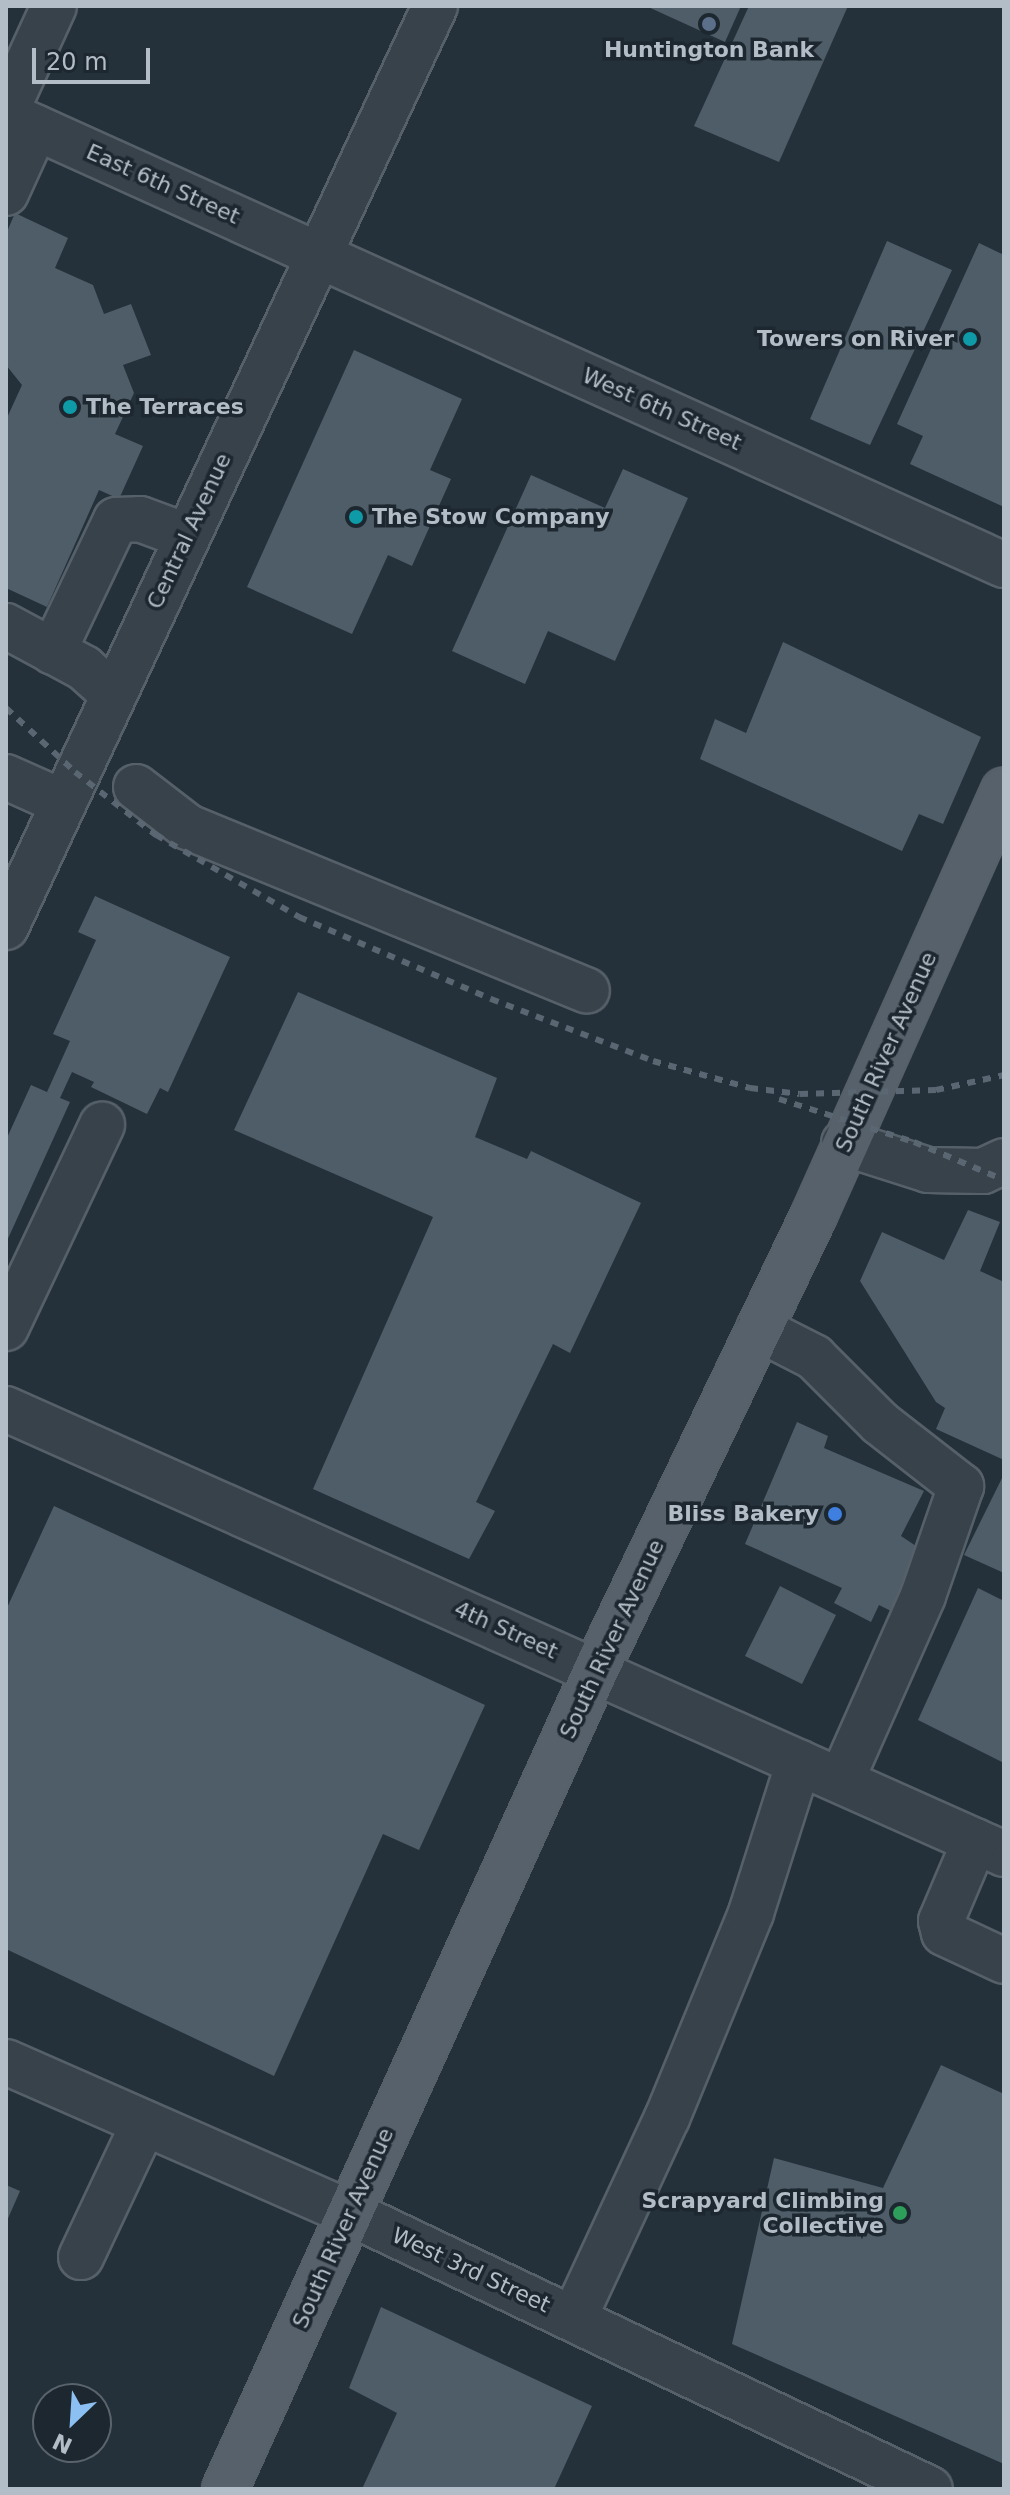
<!DOCTYPE html>
<html>
<head>
<meta charset="utf-8">
<style>
	body { margin:0 }
	#map { position:relative; width:1010px; height:2495px; overflow:hidden; background:#24313b; font-family:"DejaVu Sans",sans-serif }
	div>[style] { position:absolute }
	[style*='--x'] { left:calc(var(--x)*1px); top:calc(var(--y)*1px); width:calc(var(--w)*1px); rotate:calc(var(--a)*1deg) }
	.building>* { inset:0; background:#4f5d69 }
	.roads { filter:drop-shadow(2px 0 #566069) drop-shadow(-2px 0 #566069) drop-shadow(0 2px #566069) drop-shadow(0 -2px #566069) }
	.minor>* { height:44px; margin:-22px; padding:0 22px; transform-origin:22px; border-radius:22px; background:#38424b }
	.major>* { height:44px; margin:-22px; padding:0 22px; transform-origin:22px; border-radius:22px; background:#56616b }
	.rail>* { height:6px; margin-top:-3px; transform-origin:0; background:repeating-linear-gradient(90deg,#5a6772 0 8px,transparent 0 16px) }
	.dots>* { width:22px; height:22px; translate:-50% -50%; box-sizing:border-box; border:4px solid #1d2730; border-radius:50% }
	span { translate:-50% -50%; white-space:nowrap; text-align:center; line-height:1.15; -webkit-text-stroke:7px #1d2730; paint-order:stroke }
	.poi-label { font-size:22px; color:#b3bdc7; font-weight:700 }
	.right { translate:-100% -50%; text-align:right }
	.left { translate:0 -50%; text-align:left }
	.street-label { font-size:22px; color:#b3bdc7 }
	.frame { position:absolute; inset:0; border:8px solid #b3bdc7; pointer-events:none }
	.north { position:absolute; left:32px; top:2383px; width:80px; height:80px; box-sizing:border-box; background:#1d2730; border:2px solid #59636c; border-radius:50%; rotate:205deg; font-size:22px; font-weight:700; line-height:32px; text-align:center; color:#b3bdc7 }
	.north::after { content:''; display:block; margin:auto; width:28px; height:36px; background:#8cc0f3; clip-path:polygon(50% 0,100% 100%,50% 72%,0 100%) }
	.scale { position:absolute; left:32px; top:48px; width:118px; height:36px; box-sizing:border-box; border:4px solid #b3bdc7; border-top:0; padding-left:10px; font-size:24px; line-height:28px; white-space:nowrap; color:#b3bdc7; -webkit-text-stroke:6px #1d2730; paint-order:stroke }
</style>
</head>
<body>
<div id="map">
	<div class="building">
		<i style="clip-path:polygon(646px 6px,741px 6px,725px 42px)"></i>
		<i style="clip-path:polygon(749px 6px,848px 6px,779px 162px,694px 126px)"></i>
		<i style="clip-path:polygon(15px 213px,68px 238px,55px 268px,93px 285px,104px 314px,131px 304px,151px 355px,123px 365px,134px 393px,115px 434px,143px 446px,119px 499px,99px 490px,47px 607px,6px 588px,6px 420px,22px 385px,6px 365px,6px 234px)"></i>
		<i style="clip-path:polygon(887px 241px,952px 270px,870px 445px,810px 419px)"></i>
		<i style="clip-path:polygon(979px 243px,1004px 255px,1004px 507px,910px 464px,923px 436px,897px 424px)"></i>
		<i style="clip-path:polygon(354px 350px,462px 399px,430px 470px,451px 479px,412px 566px,388px 555px,352px 634px,247px 587px)"></i>
		<i style="clip-path:polygon(623px 469px,688px 498px,615px 661px,548px 631px,525px 684px,452px 651px,531px 475px,605px 508px)"></i>
		<i style="clip-path:polygon(783px 642px,981px 737px,943px 824px,919px 814px,902px 851px,700px 759px,715px 719px,746px 733px)"></i>
		<i style="clip-path:polygon(95px 896px,230px 957px,168px 1092px,160px 1088px,147px 1114px,91px 1087px,94px 1082px,72px 1072px,60px 1098px,70px 1102px,6px 1243px,6px 1140px,31px 1085px,47px 1092px,70px 1041px,53px 1034px,96px 940px,78px 932px)"></i>
		<i style="clip-path:polygon(298px 992px,497px 1078px,475px 1137px,527px 1159px,531px 1151px,641px 1203px,570px 1353px,553px 1344px,476px 1502px,495px 1511px,469px 1559px,313px 1489px,433px 1217px,234px 1130px)"></i>
		<i style="clip-path:polygon(968px 1210px,1000px 1222px,980px 1271px,1004px 1282px,1004px 1460px,936px 1429px,945px 1408px,936px 1402px,860px 1281px,882px 1232px,944px 1260px)"></i>
		<i style="clip-path:polygon(797px 1422px,828px 1436px,824px 1448px,924px 1491px,901px 1536px,922px 1550px,905px 1618px,879px 1605px,871px 1622px,834px 1603px,842px 1588px,745px 1544px)"></i>
		<i style="clip-path:polygon(1004px 1474px,1004px 1573px,964px 1555px)"></i>
		<i style="clip-path:polygon(54px 1506px,485px 1705px,419px 1850px,383px 1834px,274px 2076px,6px 1949px,6px 1610px)"></i>
		<i style="clip-path:polygon(780px 1586px,836px 1615px,802px 1684px,745px 1656px)"></i>
		<i style="clip-path:polygon(978px 1588px,1004px 1601px,1004px 1763px,918px 1720px)"></i>
		<i style="clip-path:polygon(941px 2065px,1004px 2094px,1004px 2464px,732px 2344px,774px 2158px,883px 2188px)"></i>
		<i style="clip-path:polygon(6px 2185px,20px 2191px,6px 2223px)"></i>
		<i style="clip-path:polygon(381px 2307px,592px 2406px,554px 2489px,362px 2489px,397px 2413px,349px 2388px)"></i>
	</div>
	<div class="roads">
		<div class="minor">
			<i style="--x:6;--y:111;--w:115;--a:-65.4"></i>
			<i style="--x:6;--y:114;--w:1095;--a:24.32"></i>
			<i style="--x:6;--y:193;--w:72;--a:-65.6"></i>
			<i style="--x:6;--y:626;--w:89;--a:28.3"></i>
			<i style="--x:84;--y:668;--w:38;--a:42"></i>
			<i style="--x:53;--y:652;--w:146;--a:-64.5"></i>
			<i style="--x:116;--y:520;--w:24;--a:-2"></i>
			<i style="--x:140;--y:519;--w:49;--a:20.3"></i>
			<i style="--x:6;--y:777;--w:61;--a:24.1"></i>
			<i style="--x:136;--y:787;--w:66;--a:37.6"></i>
			<i style="--x:188;--y:827;--w:431;--a:22.3"></i>
			<i style="--x:6;--y:927;--w:1016;--a:-65.02"></i>
			<i style="--x:844;--y:1143;--w:88;--a:17.8"></i>
			<i style="--x:928;--y:1170;--w:55;--a:1"></i>
			<i style="--x:983;--y:1171;--w:23;--a:-25"></i>
			<i style="--x:6;--y:1328;--w:225;--a:-64.7"></i>
			<i style="--x:759;--y:1329;--w:62;--a:27"></i>
			<i style="--x:814;--y:1357;--w:93;--a:45"></i>
			<i style="--x:880;--y:1423;--w:103;--a:37.9"></i>
			<i style="--x:961;--y:1486;--w:116;--a:109.1"></i>
			<i style="--x:923;--y:1596;--w:202;--a:113.9"></i>
			<i style="--x:6;--y:1409;--w:1093;--a:24.03"></i>
			<i style="--x:975;--y:1841;--w:87;--a:113"></i>
			<i style="--x:941;--y:1921;--w:12;--a:76"></i>
			<i style="--x:944;--y:1933;--w:66;--a:25"></i>
			<i style="--x:6;--y:2062;--w:376;--a:23.7"></i>
			<i style="--x:350;--y:2213;--w:642;--a:25.45"></i>
			<i style="--x:81;--y:2257;--w:148;--a:-64.8"></i>
			<i style="--x:574;--y:2318;--w:221;--a:-65.1"></i>
			<i style="--x:667;--y:2118;--w:222;--a:-67.7"></i>
			<i style="--x:751;--y:1913;--w:158;--a:-72.4"></i>
		</div>
		<div class="major">
			<i style="--x:225;--y:2489;--w:899;--a:-65.63"></i>
			<i style="--x:596;--y:1670;--w:505;--a:-64.4"></i>
			<i style="--x:814;--y:1215;--w:465;--a:-65.9"></i>
		</div>
	</div>
	<div class="rail">
		<i style="--x:6;--y:708;--w:94;--a:42.8"></i>
		<i style="--x:75;--y:772;--w:103;--a:37.9"></i>
		<i style="--x:156;--y:835;--w:165;--a:29.8"></i>
		<i style="--x:299;--y:917;--w:209;--a:23.1"></i>
		<i style="--x:491;--y:999;--w:173;--a:20.9"></i>
		<i style="--x:653;--y:1061;--w:101;--a:15.6"></i>
		<i style="--x:750;--y:1088;--w:50;--a:6.8"></i>
		<i style="--x:800;--y:1094;--w:136;--a:-1.7"></i>
		<i style="--x:936;--y:1090;--w:70;--a:-12.4"></i>
		<i style="--x:779;--y:1099;--w:142;--a:17.7"></i>
		<i style="--x:914;--y:1142;--w:98;--a:22.9"></i>
	</div>
	<div class="dots">
		<i style="left:709px;top:24px;background:#5c6f8a"></i>
		<i style="left:970px;top:339px;background:#0f9aa8"></i>
		<i style="left:70px;top:407px;background:#0f9aa8"></i>
		<i style="left:356px;top:517px;background:#0f9aa8"></i>
		<i style="left:835px;top:1514px;background:#3f7fe0"></i>
		<i style="left:900px;top:2213px;background:#2e9e5b"></i>
	</div>
	<div class="poi-label">
		<span style="left:709px;top:50px">Huntington Bank</span>
		<span class="right" style="left:954px;top:339px">Towers on River</span>
		<span class="left" style="left:86px;top:407px">The Terraces</span>
		<span class="left" style="left:372px;top:517px">The Stow Company</span>
		<span class="right" style="left:819px;top:1514px">Bliss Bakery</span>
		<span class="right" style="left:884px;top:2213px">Scrapyard Climbing<br>Collective</span>
	</div>
	<div class="street-label">
		<span style="left:163px;top:184px;rotate:24deg">East 6th Street</span>
		<span style="left:662px;top:409px;rotate:24deg">West 6th Street</span>
		<span style="left:189px;top:531px;rotate:-65deg">Central Avenue</span>
		<span style="left:886px;top:1052px;rotate:-66deg">South River Avenue</span>
		<span style="left:506px;top:1630px;rotate:24deg">4th Street</span>
		<span style="left:612px;top:1639px;rotate:-65deg">South River Avenue</span>
		<span style="left:343px;top:2228px;rotate:-66deg">South River Avenue</span>
		<span style="left:471px;top:2270px;rotate:25deg">West 3rd Street</span>
	</div>
	<div class="frame"></div>
	<div class="north">N</div>
	<div class="scale">20 m</div>
</div>
</body>
</html>
